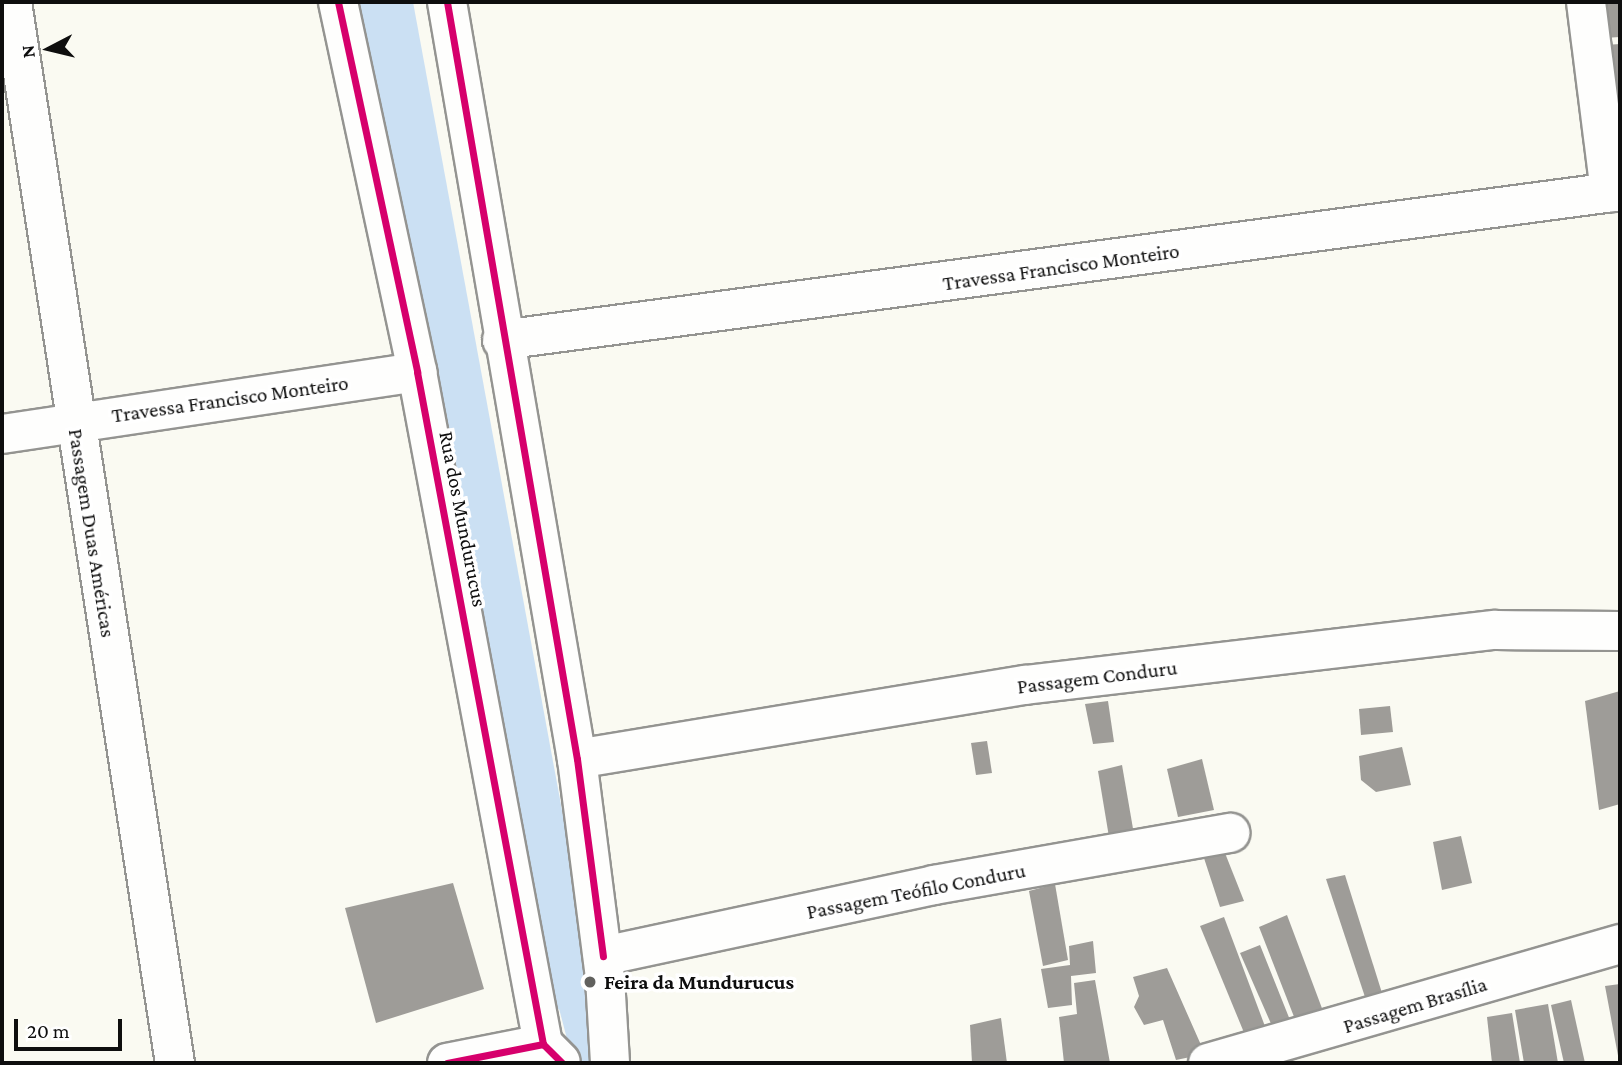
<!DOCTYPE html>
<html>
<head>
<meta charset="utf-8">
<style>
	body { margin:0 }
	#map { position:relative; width:1622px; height:1065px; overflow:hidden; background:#fafaf2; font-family:"Crimson Pro",serif }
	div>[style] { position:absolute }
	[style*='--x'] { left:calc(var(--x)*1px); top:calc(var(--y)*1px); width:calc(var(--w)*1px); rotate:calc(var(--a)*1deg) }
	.water>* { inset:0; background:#cbe0f3 }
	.canal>* { height:38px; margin:-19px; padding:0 19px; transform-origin:19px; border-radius:19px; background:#cbe0f3 }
	.building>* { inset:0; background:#9e9c98 }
	.roads { filter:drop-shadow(2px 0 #949491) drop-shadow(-2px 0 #949491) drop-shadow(0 2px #949491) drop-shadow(0 -2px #949491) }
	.minor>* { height:38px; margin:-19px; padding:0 19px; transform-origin:19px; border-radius:19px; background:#fefefd }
	.cycleway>* { height:7px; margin:-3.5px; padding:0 3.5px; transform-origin:3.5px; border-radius:3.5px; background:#d6006c }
	.dots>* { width:19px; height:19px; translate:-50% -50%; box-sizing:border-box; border:4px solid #fff; border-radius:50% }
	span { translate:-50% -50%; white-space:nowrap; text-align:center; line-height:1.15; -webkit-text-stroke:7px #fff; paint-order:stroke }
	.street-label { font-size:21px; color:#0e0e0e }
	.poi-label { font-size:21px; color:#0e0e0e; font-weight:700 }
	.left { translate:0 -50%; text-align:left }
	.frame { position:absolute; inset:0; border:4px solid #0e0e0e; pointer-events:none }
	.north { position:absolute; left:14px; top:14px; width:70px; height:70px; -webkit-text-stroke:5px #fff; paint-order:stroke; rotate:263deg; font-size:19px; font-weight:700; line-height:28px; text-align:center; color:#0e0e0e }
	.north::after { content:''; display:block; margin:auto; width:24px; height:32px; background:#0e0e0e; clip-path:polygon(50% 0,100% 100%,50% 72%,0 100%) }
	.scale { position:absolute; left:14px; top:1019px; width:108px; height:32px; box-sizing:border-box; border:4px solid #0e0e0e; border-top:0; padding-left:9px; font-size:21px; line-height:24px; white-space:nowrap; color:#0e0e0e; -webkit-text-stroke:5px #fff; paint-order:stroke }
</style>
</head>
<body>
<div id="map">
	<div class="water">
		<i style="clip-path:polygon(358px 2px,413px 2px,599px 1011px,573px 1017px,549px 1004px)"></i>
	</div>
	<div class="canal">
		<i style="--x:567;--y:964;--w:102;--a:75.3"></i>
	</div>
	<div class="building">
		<i style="clip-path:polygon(1605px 2px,1620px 2px,1620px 37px,1604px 38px)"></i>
		<i style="clip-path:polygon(1620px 44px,1620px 87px,1608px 87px,1605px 45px)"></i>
		<i style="clip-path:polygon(1620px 691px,1620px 804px,1599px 810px,1585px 701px)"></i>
		<i style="clip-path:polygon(1108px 701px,1114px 742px,1093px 744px,1085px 704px)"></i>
		<i style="clip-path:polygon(1390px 706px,1393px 732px,1361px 735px,1359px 709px)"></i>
		<i style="clip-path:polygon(987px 741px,992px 773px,976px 775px,971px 743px)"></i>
		<i style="clip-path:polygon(1402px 747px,1411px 785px,1376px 792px,1361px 780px,1359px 756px)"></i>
		<i style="clip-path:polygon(1202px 759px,1214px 810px,1178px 817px,1167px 769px)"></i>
		<i style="clip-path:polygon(1122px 765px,1136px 846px,1111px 849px,1098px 771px)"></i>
		<i style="clip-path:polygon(1461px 836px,1472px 883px,1442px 890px,1433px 842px)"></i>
		<i style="clip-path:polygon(1223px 848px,1244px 901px,1220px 907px,1202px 852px)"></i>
		<i style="clip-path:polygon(1345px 875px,1382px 993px,1365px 997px,1326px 879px)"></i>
		<i style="clip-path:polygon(453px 883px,484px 989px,376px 1023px,345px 908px)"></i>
		<i style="clip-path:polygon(1055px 884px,1068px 960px,1043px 966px,1029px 891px)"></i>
		<i style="clip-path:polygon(1287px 915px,1326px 1019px,1298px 1027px,1259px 927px)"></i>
		<i style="clip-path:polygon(1224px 917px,1266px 1029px,1245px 1035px,1200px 926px)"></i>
		<i style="clip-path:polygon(1093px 941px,1096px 973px,1071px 976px,1072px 1005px,1048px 1008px,1041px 969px,1070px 965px,1069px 946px)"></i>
		<i style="clip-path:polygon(1260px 945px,1290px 1020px,1272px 1026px,1240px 953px)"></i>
		<i style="clip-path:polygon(1167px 968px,1205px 1054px,1176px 1060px,1163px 1020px,1144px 1025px,1134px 1007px,1139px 996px,1133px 977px)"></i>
		<i style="clip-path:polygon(1095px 980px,1110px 1063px,1064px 1063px,1059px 1017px,1077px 1014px,1074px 983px)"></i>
		<i style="clip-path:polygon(1620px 984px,1620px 1060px,1619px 1061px,1605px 986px)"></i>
		<i style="clip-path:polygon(1571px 1000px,1585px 1063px,1564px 1063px,1551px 1005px)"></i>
		<i style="clip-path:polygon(1548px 1004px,1558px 1063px,1524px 1063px,1515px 1010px)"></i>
		<i style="clip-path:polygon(1512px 1013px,1520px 1063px,1492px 1063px,1487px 1017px)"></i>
		<i style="clip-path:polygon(1001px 1018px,1007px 1063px,972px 1063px,970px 1025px)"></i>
	</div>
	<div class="roads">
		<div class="minor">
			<i style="--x:12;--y:2;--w:1073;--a:81.27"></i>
			<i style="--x:338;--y:2;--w:378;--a:77.9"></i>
			<i style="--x:417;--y:372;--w:684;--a:79.38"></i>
			<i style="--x:447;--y:2;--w:768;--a:80.26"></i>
			<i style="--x:577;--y:759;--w:221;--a:82.7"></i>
			<i style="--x:605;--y:978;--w:85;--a:86.6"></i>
			<i style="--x:1586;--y:2;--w:192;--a:82.8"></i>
			<i style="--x:502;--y:340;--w:1128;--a:-7.59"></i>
			<i style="--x:2;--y:434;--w:420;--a:-8.5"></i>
			<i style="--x:577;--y:759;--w:454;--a:-9.4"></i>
			<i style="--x:1025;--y:685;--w:474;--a:-6.7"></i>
			<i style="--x:1496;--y:630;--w:124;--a:0.5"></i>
			<i style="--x:603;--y:956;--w:339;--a:-12.1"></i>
			<i style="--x:934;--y:885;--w:301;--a:-10"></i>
			<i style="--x:447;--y:1063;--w:98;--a:-11.2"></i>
			<i style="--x:543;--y:1044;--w:25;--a:45"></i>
			<i style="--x:1208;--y:1063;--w:429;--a:-16.1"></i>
		</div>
	</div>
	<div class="cycleway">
		<i style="--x:338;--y:2;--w:378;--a:77.9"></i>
		<i style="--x:417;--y:372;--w:684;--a:79.38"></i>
		<i style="--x:447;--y:2;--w:768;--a:80.26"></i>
		<i style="--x:577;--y:759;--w:199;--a:82.5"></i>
		<i style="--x:447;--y:1063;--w:98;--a:-11.2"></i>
		<i style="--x:543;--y:1044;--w:27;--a:45"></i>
	</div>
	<div class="dots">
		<i style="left:590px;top:982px;background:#61615e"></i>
	</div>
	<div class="street-label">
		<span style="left:1061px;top:267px;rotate:-8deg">Travessa Francisco Monteiro</span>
		<span style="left:230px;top:399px;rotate:-8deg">Travessa Francisco Monteiro</span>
		<span style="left:463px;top:519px;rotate:79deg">Rua dos Mundurucus</span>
		<span style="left:92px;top:533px;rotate:81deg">Passagem Duas Américas</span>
		<span style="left:1097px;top:677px;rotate:-7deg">Passagem Conduru</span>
		<span style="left:916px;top:891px;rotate:-11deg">Passagem Teófilo Conduru</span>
		<span style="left:1415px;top:1005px;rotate:-17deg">Passagem Brasília</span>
	</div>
	<div class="poi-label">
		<span class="left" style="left:604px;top:982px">Feira da Mundurucus</span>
	</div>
	<div class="frame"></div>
	<div class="north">N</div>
	<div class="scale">20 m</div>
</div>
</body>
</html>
